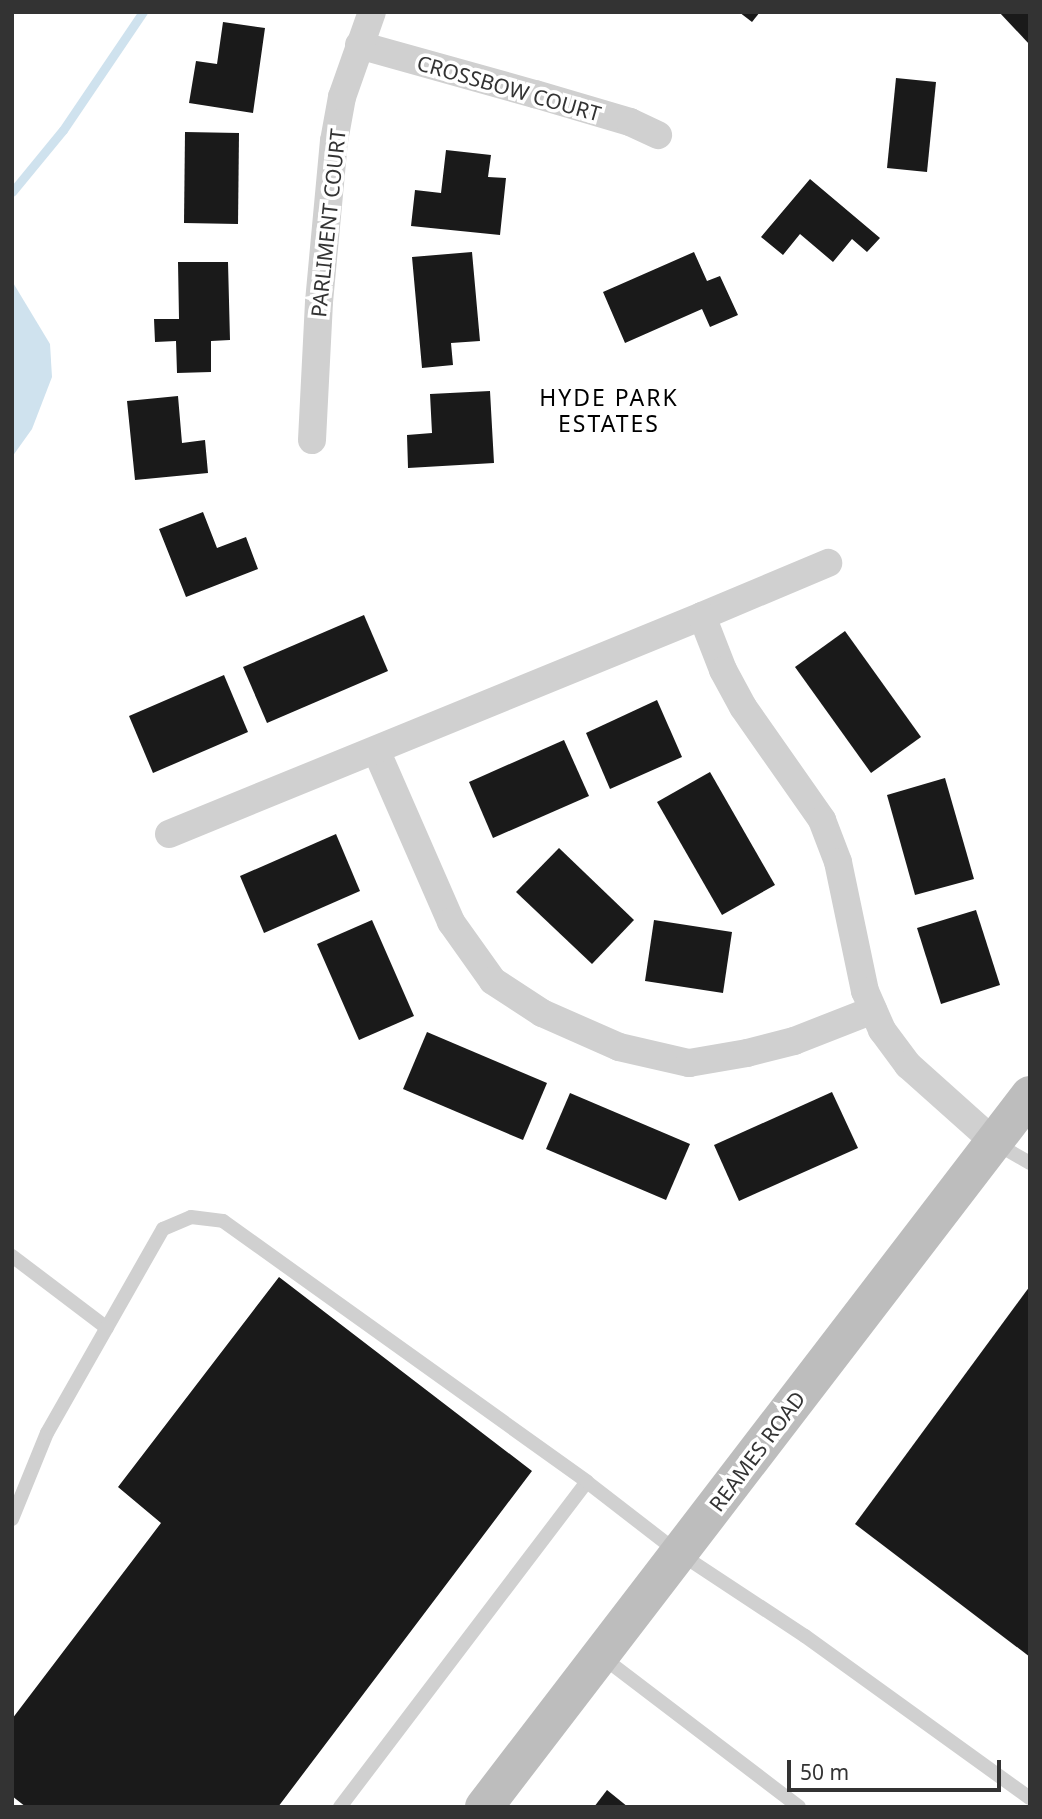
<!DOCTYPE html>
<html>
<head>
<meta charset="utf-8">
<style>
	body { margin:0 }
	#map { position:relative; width:1042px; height:1819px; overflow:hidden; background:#fff; font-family:"Noto Sans",sans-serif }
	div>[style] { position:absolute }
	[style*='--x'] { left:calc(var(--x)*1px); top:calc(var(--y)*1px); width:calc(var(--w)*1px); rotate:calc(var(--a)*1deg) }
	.water>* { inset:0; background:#cfe2ee }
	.stream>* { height:9px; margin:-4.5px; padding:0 4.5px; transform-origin:4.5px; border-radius:4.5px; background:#cfe2ee }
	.building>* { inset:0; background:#1a1a1a }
	.service>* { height:14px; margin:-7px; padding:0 7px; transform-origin:7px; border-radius:7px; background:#d0d0d0 }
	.minor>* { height:28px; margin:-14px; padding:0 14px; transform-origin:14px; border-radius:14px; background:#d0d0d0 }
	.secondary>* { height:38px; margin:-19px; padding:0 19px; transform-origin:19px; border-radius:19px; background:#bdbdbd }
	span { translate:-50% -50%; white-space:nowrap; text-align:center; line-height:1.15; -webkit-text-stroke:7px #fff; paint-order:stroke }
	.street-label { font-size:21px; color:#333 }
	.neighbourhood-label { font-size:23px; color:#000; letter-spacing:2px }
	.frame { position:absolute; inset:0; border:14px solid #333; pointer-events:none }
	.scale { position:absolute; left:787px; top:1760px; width:214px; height:32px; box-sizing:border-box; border:4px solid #333; border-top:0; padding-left:9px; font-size:21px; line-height:24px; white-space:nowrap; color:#333; -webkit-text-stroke:5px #fff; paint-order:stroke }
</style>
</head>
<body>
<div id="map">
	<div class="water">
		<i style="clip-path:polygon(12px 281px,50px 344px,52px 377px,32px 429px,12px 457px)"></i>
	</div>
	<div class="stream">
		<i style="--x:12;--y:192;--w:80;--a:-50.6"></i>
		<i style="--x:63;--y:130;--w:143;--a:-55.9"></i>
	</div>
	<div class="building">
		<i style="clip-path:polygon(739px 12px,760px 12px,752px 22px)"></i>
		<i style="clip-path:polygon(999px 12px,1030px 12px,1030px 45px)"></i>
		<i style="clip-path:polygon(223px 22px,265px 28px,253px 113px,189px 103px,196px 61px,217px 64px)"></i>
		<i style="clip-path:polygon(896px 78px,936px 82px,927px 172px,887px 168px)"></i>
		<i style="clip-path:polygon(185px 132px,239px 133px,238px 224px,184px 223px)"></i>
		<i style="clip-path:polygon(446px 150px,491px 155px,488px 177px,506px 178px,500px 235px,411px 226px,415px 190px,441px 193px)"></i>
		<i style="clip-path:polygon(810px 179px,880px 238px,867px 252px,852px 239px,833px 262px,800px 234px,783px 255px,761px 237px)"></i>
		<i style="clip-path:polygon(472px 252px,480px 341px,451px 343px,453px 365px,422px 368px,412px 257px)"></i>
		<i style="clip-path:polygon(694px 252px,707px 281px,720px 276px,738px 315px,710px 327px,702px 309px,625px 343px,603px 292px)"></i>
		<i style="clip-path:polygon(178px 262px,228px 262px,230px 340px,211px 341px,211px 372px,177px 373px,176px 341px,155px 342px,154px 319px,179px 319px)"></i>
		<i style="clip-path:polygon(490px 391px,494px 463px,408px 468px,407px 435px,432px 433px,430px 394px)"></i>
		<i style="clip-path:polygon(178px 396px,182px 443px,205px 440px,208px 473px,135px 480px,127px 401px)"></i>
		<i style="clip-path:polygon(203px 512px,217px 548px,246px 537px,258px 569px,186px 597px,159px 529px)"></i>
		<i style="clip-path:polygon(364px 615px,388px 671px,267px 723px,243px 667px)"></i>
		<i style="clip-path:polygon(845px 631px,921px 737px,871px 773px,795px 667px)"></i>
		<i style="clip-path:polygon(224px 675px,248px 732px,153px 773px,129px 716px)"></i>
		<i style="clip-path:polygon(657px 700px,682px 757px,610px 789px,586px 733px)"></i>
		<i style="clip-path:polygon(564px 740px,589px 796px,493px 838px,469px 782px)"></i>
		<i style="clip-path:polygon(710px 772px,775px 885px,722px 915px,657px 802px)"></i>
		<i style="clip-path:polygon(945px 778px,974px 879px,915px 895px,887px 795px)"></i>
		<i style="clip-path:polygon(336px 834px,360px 891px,264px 933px,240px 876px)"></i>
		<i style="clip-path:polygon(559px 848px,634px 920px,592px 964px,516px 892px)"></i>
		<i style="clip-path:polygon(976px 910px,1000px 985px,941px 1004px,917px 928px)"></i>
		<i style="clip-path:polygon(372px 920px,414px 1016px,359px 1040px,317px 944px)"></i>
		<i style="clip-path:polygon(654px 920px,732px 932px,723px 993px,645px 981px)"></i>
		<i style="clip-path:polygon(427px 1032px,547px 1083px,523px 1140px,403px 1089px)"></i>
		<i style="clip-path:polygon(832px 1092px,858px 1148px,739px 1201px,714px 1145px)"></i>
		<i style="clip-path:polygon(570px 1093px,690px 1144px,666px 1200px,546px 1149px)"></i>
		<i style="clip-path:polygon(279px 1277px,532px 1471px,278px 1807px,26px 1807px,12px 1796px,12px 1719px,161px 1523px,118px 1487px)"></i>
		<i style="clip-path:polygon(1030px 1286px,1030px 1657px,855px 1524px)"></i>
		<i style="clip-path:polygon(607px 1790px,628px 1807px,594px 1807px)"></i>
	</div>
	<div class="service">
		<i style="--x:995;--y:1143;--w:40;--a:29.7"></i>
		<i style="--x:12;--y:1256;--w:119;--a:37.2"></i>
		<i style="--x:12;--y:1519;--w:93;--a:-67.9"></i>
		<i style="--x:47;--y:1433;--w:235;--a:-60.4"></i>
		<i style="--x:163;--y:1229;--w:30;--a:-23"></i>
		<i style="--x:191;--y:1217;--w:32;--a:7"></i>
		<i style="--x:223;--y:1221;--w:448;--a:35.6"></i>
		<i style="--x:601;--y:1656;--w:249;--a:37.3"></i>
		<i style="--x:340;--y:1807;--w:408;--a:-52.8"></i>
		<i style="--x:587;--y:1482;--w:116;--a:37.7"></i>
		<i style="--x:679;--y:1553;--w:151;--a:33.4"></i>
		<i style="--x:805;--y:1636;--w:277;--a:35.8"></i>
	</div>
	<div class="minor">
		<i style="--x:359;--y:45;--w:183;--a:15.6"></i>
		<i style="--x:535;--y:94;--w:99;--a:16.4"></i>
		<i style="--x:630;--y:122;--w:31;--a:25"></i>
		<i style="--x:312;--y:440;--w:138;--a:-87.1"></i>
		<i style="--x:319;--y:302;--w:162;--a:-84.7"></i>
		<i style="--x:334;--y:141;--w:45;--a:-79.7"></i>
		<i style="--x:342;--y:97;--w:90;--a:-70.6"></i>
		<i style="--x:702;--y:616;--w:137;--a:-22.8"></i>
		<i style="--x:376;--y:750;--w:188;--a:66.4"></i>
		<i style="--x:451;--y:922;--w:72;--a:54.6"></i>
		<i style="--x:493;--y:981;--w:59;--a:33.1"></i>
		<i style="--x:542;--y:1013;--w:84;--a:23.8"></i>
		<i style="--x:619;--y:1047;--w:72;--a:12.9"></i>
		<i style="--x:689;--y:1063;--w:59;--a:-9.8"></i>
		<i style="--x:747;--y:1053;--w:49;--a:-14.3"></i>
		<i style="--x:794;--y:1041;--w:85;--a:-21.4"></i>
		<i style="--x:169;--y:834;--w:576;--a:-22.24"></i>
		<i style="--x:702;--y:616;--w:58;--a:68.7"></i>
		<i style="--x:723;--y:670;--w:42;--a:61.6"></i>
		<i style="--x:743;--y:707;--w:138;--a:55"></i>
		<i style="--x:822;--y:820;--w:45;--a:69.1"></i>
		<i style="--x:838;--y:862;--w:132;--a:78.2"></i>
		<i style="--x:865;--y:991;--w:43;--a:66.4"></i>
		<i style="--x:882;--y:1030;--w:44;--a:53.4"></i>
		<i style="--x:908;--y:1065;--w:115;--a:41.8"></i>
	</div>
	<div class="secondary">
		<i style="--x:484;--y:1807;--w:897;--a:-52.52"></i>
	</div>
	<div class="street-label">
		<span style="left:509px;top:88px;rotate:16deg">CROSSBOW COURT</span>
		<span style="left:328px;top:223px;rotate:-84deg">PARLIMENT COURT</span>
		<span style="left:757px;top:1451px;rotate:-53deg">REAMES ROAD</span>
	</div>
	<div class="neighbourhood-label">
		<span style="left:609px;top:410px">HYDE PARK<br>ESTATES</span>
	</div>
	<div class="frame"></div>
	<div class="scale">50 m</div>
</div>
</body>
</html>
